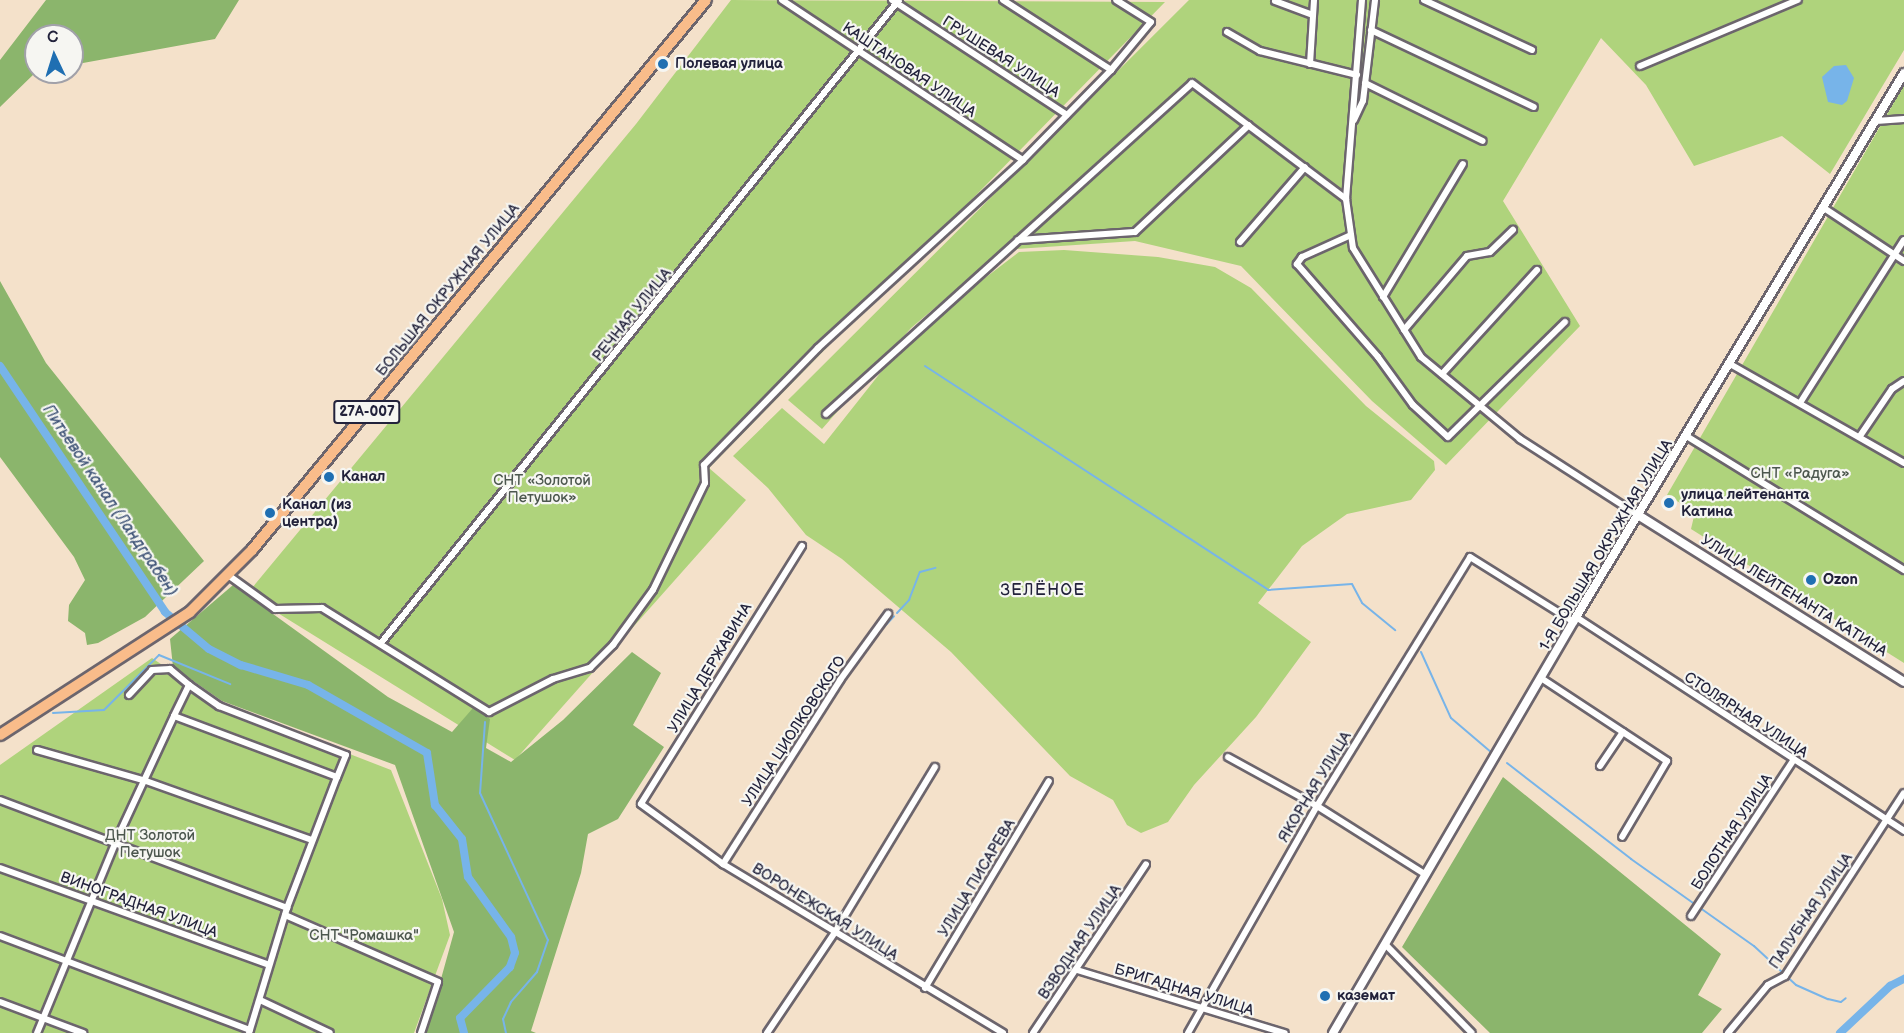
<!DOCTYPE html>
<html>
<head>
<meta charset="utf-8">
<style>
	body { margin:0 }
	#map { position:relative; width:1904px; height:1033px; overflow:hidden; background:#f4e1ca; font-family:"Balsamiq Sans",sans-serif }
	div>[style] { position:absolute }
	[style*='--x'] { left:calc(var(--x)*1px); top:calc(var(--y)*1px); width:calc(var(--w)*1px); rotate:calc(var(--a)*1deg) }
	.green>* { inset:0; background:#afd37c }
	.forest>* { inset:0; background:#8bb56c }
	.water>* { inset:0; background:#77b4e9 }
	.stream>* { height:2px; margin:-1px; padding:0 1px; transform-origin:1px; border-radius:1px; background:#77b4e9 }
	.canal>* { height:8px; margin:-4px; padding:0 4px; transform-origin:4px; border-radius:4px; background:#77b4e9 }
	.roads { filter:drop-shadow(2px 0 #6c656d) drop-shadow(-2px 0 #6c656d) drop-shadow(0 2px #6c656d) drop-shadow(0 -2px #6c656d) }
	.minor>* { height:6px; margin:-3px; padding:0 3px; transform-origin:3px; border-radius:3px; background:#fff }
	.tertiary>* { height:8px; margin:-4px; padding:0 4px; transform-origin:4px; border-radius:4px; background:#fff }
	.trunk>* { height:10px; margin:-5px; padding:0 5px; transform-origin:5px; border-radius:5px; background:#f9bc8a }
	.dots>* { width:16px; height:16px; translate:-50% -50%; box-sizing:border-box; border:3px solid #f6f6f2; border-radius:50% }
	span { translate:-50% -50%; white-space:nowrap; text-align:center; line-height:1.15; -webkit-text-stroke:4.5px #f6f6f2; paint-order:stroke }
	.shield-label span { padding:2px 4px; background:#f6f6f2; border:2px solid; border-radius:4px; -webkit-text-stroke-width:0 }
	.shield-label { font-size:14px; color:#22223b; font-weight:700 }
	.street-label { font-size:15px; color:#22223b }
	.poi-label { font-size:15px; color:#22223b; font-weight:700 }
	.left { translate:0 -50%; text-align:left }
	.park-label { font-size:15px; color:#4c574e }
	.water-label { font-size:16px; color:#405578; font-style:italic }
	.neighbourhood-label { font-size:16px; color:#22223b; letter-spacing:1.5px }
	.north { position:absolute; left:24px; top:24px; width:60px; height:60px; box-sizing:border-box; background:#f6f6f2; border:2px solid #a1a1a9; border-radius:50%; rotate:356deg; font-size:16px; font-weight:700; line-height:24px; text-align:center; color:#22223b }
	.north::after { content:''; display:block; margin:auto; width:21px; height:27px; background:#1f6fb2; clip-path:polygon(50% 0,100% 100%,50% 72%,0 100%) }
</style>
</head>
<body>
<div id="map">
	<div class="green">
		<i style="clip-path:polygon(731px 0,1165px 2px,709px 468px,746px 500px,515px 760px,247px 594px,636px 124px)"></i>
		<i style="clip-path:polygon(1189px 0,1904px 0,1904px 50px,1830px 174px,1782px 136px,1694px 166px,1646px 85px,1601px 38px,1503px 201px,1580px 326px,1446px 465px,1372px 401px,1241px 266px,1135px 241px,1003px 250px,911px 328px,822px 429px,788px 400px)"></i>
		<i style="clip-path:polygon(1904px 85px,1904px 663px,1691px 529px,1695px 512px,1667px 495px)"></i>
		<i style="clip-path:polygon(1064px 250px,1158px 257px,1215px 267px,1251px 288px,1366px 406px,1434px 461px,1435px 470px,1411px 500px,1347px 514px,1302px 546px,1258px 603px,1311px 642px,1256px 717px,1194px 785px,1168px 822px,1141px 833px,1127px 825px,1113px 800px,1070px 776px,951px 652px,842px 559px,806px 535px,768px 488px,733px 456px,782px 408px,824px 444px,885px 367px,955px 301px,1019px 252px)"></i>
		<i style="clip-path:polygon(152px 658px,220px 704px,391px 770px,442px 899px,450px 935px,414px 1033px,0 1033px,0 765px)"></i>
	</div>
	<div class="forest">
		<i style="clip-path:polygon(46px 0,239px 0,215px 39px,72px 65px,72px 36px,36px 36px,36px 72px,0 107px,0 60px)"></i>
		<i style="clip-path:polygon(0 281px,46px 363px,204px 561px,145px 617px,98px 643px,87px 645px,85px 633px,68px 621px,69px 605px,85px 580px,74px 557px,0 457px)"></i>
		<i style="clip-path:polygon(233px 585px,388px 697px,452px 732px,473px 708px,490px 719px,486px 748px,511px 762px,563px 720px,632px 652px,661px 673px,633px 725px,664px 747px,618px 819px,588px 834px,581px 873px,531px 1031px,536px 1033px,426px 1033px,454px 932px,395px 765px,222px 701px,173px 667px,170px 639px)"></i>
		<i style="clip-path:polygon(1503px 777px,1721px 954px,1698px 995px,1722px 1009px,1702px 1033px,1490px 1033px,1402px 947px)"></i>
	</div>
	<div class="water">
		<i style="clip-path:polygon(1846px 65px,1854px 78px,1847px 101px,1842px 105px,1828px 102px,1822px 77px,1834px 66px)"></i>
	</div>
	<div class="stream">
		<i style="--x:925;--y:366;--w:410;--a:33.1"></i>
		<i style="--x:1268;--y:590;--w:84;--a:-4.1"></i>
		<i style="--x:1352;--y:584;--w:21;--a:62"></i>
		<i style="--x:1362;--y:603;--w:43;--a:39.3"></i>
		<i style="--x:897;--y:613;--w:18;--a:-47"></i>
		<i style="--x:909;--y:600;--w:30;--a:-69"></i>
		<i style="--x:920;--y:572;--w:16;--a:-15"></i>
		<i style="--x:883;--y:628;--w:16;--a:-47"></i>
		<i style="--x:1421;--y:652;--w:72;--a:65.6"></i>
		<i style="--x:1451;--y:718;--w:54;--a:40.5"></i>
		<i style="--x:53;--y:713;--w:51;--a:-3.4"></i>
		<i style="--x:104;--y:710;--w:78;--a:-45"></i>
		<i style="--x:159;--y:655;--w:77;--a:22.2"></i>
		<i style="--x:485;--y:722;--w:71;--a:94"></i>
		<i style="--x:480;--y:793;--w:162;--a:65.2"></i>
		<i style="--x:548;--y:940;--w:34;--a:109"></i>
		<i style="--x:537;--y:972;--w:40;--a:131"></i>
		<i style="--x:511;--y:1002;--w:19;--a:115"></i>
		<i style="--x:503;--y:1019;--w:14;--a:78"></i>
		<i style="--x:1507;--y:763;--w:157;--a:37.7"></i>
		<i style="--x:1631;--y:859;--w:151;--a:35.3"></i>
		<i style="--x:1754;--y:946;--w:57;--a:42.9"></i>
		<i style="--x:1796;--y:985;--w:35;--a:24"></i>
		<i style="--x:1828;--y:999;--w:13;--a:13"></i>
		<i style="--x:1841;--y:1002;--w:6;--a:-39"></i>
	</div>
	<div class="canal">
		<i style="--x:0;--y:366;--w:296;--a:56.1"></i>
		<i style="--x:165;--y:612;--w:57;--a:40.1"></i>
		<i style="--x:209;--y:649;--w:36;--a:27"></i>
		<i style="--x:241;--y:665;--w:70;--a:16.6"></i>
		<i style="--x:308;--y:685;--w:137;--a:29.7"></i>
		<i style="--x:427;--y:753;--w:53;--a:81.3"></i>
		<i style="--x:435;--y:805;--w:43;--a:51.5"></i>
		<i style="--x:462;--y:839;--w:38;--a:81"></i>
		<i style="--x:468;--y:877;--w:74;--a:54.4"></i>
		<i style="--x:511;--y:937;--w:16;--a:76"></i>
		<i style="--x:515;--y:953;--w:15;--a:110"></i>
		<i style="--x:510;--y:967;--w:71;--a:134.4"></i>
		<i style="--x:460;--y:1018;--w:16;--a:75"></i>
		<i style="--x:1840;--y:1033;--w:69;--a:-43.2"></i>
		<i style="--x:1890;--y:986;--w:16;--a:-27"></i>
	</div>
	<div class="roads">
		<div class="minor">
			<i style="--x:782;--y:0;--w:289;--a:33.6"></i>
			<i style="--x:892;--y:0;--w:209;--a:33.3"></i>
			<i style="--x:1003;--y:0;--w:129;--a:32.9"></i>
			<i style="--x:1362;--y:0;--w:200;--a:94.6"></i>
			<i style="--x:1346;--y:199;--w:49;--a:81.9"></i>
			<i style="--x:1353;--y:248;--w:128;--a:58"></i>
			<i style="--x:1421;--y:357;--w:129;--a:39.6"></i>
			<i style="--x:1520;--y:439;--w:140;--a:32.8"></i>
			<i style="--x:1424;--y:0;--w:119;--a:24.8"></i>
			<i style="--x:1275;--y:1;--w:40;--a:20.2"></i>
			<i style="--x:1371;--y:30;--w:180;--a:25.3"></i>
			<i style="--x:1227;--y:32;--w:38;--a:30"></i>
			<i style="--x:1260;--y:51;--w:100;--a:13.9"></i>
			<i style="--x:1310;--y:64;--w:64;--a:-86.4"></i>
			<i style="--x:1640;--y:66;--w:171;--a:-22.7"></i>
			<i style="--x:1365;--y:83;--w:131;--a:26.2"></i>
			<i style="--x:1354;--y:120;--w:21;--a:-65"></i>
			<i style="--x:1363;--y:101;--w:102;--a:-83.2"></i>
			<i style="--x:1876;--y:121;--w:28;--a:-4"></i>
			<i style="--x:1824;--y:208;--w:96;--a:33.5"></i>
			<i style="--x:1351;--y:235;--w:54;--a:155.8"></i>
			<i style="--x:1302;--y:257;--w:9;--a:126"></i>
			<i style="--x:1297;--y:264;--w:123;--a:48.9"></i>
			<i style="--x:1378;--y:357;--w:59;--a:53.9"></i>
			<i style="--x:1413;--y:405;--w:47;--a:42.4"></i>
			<i style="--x:1448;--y:437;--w:164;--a:-44.5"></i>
			<i style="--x:1018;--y:240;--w:117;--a:-3.9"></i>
			<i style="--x:1135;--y:232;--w:156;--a:-43.2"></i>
			<i style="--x:1240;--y:242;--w:99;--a:-49.1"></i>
			<i style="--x:1383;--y:297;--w:155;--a:-59"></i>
			<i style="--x:1404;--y:330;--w:97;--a:-49.6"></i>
			<i style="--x:1467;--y:256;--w:23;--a:-10"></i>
			<i style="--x:1490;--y:252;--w:32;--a:-44"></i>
			<i style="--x:1730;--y:364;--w:200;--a:29.6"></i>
			<i style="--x:1442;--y:374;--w:141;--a:-47.6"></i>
			<i style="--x:1800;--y:403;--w:193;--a:-57.5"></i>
			<i style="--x:826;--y:414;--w:493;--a:-42.1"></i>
			<i style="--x:1192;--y:83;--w:193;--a:37"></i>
			<i style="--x:1860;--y:436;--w:57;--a:-55.8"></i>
			<i style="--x:1892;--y:389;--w:14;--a:-34"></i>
			<i style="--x:1688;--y:437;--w:254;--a:31.6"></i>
			<i style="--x:802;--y:546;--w:304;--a:122"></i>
			<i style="--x:641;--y:804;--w:102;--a:36.2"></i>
			<i style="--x:723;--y:864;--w:327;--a:31.1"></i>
			<i style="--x:228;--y:575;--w:58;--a:35.9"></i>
			<i style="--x:275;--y:609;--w:47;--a:-1.2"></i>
			<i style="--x:322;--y:608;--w:197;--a:31.9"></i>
			<i style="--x:489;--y:712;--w:72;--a:-27.3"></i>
			<i style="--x:553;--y:679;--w:39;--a:-17"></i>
			<i style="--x:590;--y:668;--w:33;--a:-45"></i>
			<i style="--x:613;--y:645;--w:68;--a:-54"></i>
			<i style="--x:653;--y:590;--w:119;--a:-64.1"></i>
			<i style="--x:705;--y:483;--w:18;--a:-93"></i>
			<i style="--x:704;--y:465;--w:163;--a:-45.7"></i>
			<i style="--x:818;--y:348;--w:278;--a:-42.5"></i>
			<i style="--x:1023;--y:160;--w:126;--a:-45.6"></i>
			<i style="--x:1111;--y:70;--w:62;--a:-50.2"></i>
			<i style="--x:1151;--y:22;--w:41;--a:-147.8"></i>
			<i style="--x:1576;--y:617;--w:392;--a:33.1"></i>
			<i style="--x:381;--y:643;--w:826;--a:-51.15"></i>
			<i style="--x:1541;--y:678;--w:151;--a:33.4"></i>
			<i style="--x:1667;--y:761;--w:88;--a:120.6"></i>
			<i style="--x:189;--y:685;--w:37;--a:35"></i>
			<i style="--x:219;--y:706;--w:136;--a:21.1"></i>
			<i style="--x:346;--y:755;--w:24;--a:112"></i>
			<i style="--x:129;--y:695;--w:34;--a:-47"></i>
			<i style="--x:152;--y:670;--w:18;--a:-3"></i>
			<i style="--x:170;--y:669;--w:25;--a:40"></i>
			<i style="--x:189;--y:685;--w:34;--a:116"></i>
			<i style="--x:37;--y:750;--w:113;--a:15.9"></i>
			<i style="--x:146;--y:781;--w:176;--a:19.6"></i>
			<i style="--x:1228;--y:757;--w:102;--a:28.8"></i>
			<i style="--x:1317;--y:806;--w:129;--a:32.3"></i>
			<i style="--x:1600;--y:766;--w:41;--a:-55.9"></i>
			<i style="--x:0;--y:800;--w:307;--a:20.6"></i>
			<i style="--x:723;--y:864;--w:218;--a:-57.5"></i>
			<i style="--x:840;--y:680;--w:82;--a:-54"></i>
			<i style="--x:0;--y:868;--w:286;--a:19.8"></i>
			<i style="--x:285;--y:915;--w:167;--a:23.6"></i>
			<i style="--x:438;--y:982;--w:54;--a:108.4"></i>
			<i style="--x:1691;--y:916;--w:186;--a:-56.7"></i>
			<i style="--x:0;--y:936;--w:267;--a:20.6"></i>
			<i style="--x:1385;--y:944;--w:124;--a:45.7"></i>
			<i style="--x:1077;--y:970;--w:217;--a:16.9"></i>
			<i style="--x:925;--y:988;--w:241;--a:-59.1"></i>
			<i style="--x:260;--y:1000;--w:77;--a:25.2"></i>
			<i style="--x:0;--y:1002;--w:89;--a:20.5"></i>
			<i style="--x:37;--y:1033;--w:208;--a:-67.6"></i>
			<i style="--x:116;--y:841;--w:138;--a:-65.1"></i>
			<i style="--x:174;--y:716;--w:174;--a:20.5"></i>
			<i style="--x:337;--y:777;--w:140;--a:110.9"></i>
			<i style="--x:287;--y:908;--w:131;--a:106.9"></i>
			<i style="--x:767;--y:1033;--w:122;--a:-56"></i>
			<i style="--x:835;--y:932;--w:193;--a:-58.8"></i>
			<i style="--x:1033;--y:1033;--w:203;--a:-56.2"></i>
			<i style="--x:1188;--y:1033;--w:261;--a:-60.4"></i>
			<i style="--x:1317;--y:806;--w:292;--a:-58.4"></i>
			<i style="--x:1470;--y:557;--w:123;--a:32"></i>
			<i style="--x:1728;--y:1033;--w:62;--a:-50.2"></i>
			<i style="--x:1768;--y:985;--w:19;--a:-28"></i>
			<i style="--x:1785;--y:976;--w:218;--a:-57"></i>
		</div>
		<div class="tertiary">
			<i style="--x:1638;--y:515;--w:314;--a:32.1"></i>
			<i style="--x:1333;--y:1033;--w:482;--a:-59.7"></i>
			<i style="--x:1576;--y:617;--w:635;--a:-58.91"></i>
		</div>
		<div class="trunk">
			<i style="--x:0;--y:735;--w:226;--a:-32.9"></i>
			<i style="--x:190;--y:612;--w:88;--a:-45"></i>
			<i style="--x:252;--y:550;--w:713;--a:-50.46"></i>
		</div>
	</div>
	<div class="dots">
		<i style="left:663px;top:64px;background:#1f6fb2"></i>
		<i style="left:329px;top:477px;background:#1f6fb2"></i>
		<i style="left:1669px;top:503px;background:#1f6fb2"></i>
		<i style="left:270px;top:513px;background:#1f6fb2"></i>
		<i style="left:1811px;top:580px;background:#1f6fb2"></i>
		<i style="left:1325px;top:996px;background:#1f6fb2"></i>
	</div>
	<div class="shield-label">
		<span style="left:367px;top:412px">27А-007</span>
	</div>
	<div class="street-label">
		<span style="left:1001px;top:57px;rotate:33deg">ГРУШЕВАЯ УЛИЦА</span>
		<span style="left:909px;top:70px;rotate:34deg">КАШТАНОВАЯ УЛИЦА</span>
		<span style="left:448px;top:290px;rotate:-51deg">БОЛЬШАЯ ОКРУЖНАЯ УЛИЦА</span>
		<span style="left:632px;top:315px;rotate:-51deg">РЕЧНАЯ УЛИЦА</span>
		<span style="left:1606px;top:545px;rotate:-59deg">1-Я БОЛЬШАЯ ОКРУЖНАЯ УЛИЦА</span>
		<span style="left:1794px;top:596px;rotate:32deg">УЛИЦА ЛЕЙТЕНАНТА КАТИНА</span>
		<span style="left:710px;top:668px;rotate:-59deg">УЛИЦА ДЕРЖАВИНА</span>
		<span style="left:1746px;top:715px;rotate:33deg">СТОЛЯРНАЯ УЛИЦА</span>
		<span style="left:794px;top:731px;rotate:-57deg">УЛИЦА ЦИОЛКОВСКОГО</span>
		<span style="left:1315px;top:787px;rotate:-59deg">ЯКОРНАЯ УЛИЦА</span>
		<span style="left:1732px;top:832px;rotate:-57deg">БОЛОТНАЯ УЛИЦА</span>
		<span style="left:977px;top:878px;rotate:-59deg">УЛИЦА ПИСАРЕВА</span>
		<span style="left:139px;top:905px;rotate:20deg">ВИНОГРАДНАЯ УЛИЦА</span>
		<span style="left:1811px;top:911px;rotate:-56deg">ПАЛУБНАЯ УЛИЦА</span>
		<span style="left:825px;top:912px;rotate:32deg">ВОРОНЕЖСКАЯ УЛИЦА</span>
		<span style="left:1080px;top:942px;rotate:-56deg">ВЗВОДНАЯ УЛИЦА</span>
		<span style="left:1184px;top:990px;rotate:17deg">БРИГАДНАЯ УЛИЦА</span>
	</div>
	<div class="poi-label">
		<span class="left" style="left:675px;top:64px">Полевая улица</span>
		<span class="left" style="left:341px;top:477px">Канал</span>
		<span class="left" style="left:1681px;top:503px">улица лейтенанта<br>Катина</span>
		<span class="left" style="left:282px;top:513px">Канал (из<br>центра)</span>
		<span class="left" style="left:1823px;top:580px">Ozon</span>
		<span class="left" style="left:1337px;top:996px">каземат</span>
	</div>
	<div class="park-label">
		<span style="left:1800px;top:474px">СНТ «Радуга»</span>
		<span style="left:542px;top:489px">СНТ «Золотой<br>Петушок»</span>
		<span style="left:150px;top:844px">ДНТ Золотой<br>Петушок</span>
		<span style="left:364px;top:936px">СНТ "Ромашка"</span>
	</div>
	<div class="water-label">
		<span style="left:109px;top:501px;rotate:56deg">Питьевой канал (Ландграбен)</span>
	</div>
	<div class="neighbourhood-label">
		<span style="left:1043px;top:591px">ЗЕЛЁНОЕ</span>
	</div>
	<div class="north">С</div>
</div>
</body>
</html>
